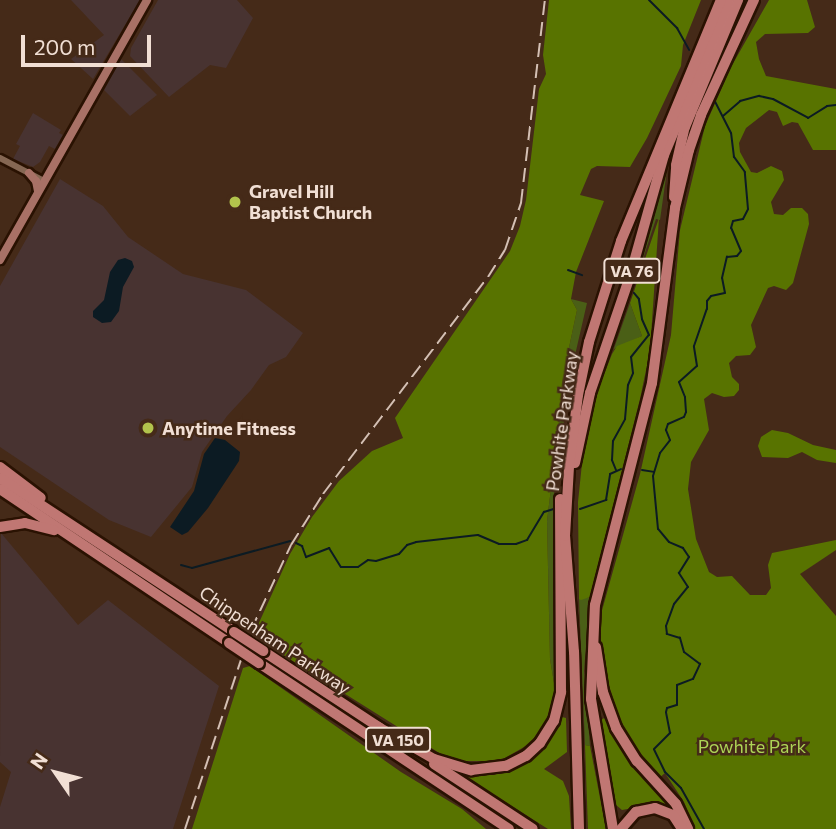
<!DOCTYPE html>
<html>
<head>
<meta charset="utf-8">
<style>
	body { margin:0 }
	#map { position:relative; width:836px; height:829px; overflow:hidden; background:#452a18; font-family:Commissioner,sans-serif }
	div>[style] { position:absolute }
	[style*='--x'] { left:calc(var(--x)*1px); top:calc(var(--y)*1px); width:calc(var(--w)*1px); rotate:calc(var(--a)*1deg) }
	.commercial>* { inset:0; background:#483331 }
	.green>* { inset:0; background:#4a5f16 }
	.forest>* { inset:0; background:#587300 }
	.water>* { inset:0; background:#0c1b23 }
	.stream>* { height:2px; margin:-1px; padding:0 1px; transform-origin:1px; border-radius:1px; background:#0c1b23 }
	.roads { filter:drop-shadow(2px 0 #2a1202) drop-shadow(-2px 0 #2a1202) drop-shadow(0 2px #2a1202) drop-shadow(0 -2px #2a1202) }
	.minor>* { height:6px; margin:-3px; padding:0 3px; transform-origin:3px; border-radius:3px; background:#856753 }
	.major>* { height:8px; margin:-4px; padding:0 4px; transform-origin:4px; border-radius:4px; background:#a87166 }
	.highway>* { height:10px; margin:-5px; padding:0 5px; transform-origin:5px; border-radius:5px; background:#c07773 }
	.rail>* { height:2px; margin-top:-1px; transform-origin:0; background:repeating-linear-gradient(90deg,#d4c0b4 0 14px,transparent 0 21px) }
	.bridges { filter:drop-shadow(2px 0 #2a1202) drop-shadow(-2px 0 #2a1202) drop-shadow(0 2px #2a1202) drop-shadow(0 -2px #2a1202) }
	.highway-bridge>* { height:10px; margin:-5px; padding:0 5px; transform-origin:5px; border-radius:5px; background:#c07773 }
	.dots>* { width:19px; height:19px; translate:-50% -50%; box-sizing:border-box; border:4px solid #452a18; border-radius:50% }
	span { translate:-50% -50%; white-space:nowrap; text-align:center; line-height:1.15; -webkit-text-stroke:5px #452a18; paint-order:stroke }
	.shield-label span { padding:2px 5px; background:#452a18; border:2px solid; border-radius:5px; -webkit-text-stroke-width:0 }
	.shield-label { font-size:16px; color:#f1dfd4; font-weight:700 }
	.poi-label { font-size:18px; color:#f1dfd4; font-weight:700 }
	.left { translate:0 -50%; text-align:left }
	.street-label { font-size:18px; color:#f1dfd4 }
	.park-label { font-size:18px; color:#add456 }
	.north { position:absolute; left:21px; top:738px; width:70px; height:70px; -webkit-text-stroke:5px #452a18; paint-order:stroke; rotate:305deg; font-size:19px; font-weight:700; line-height:28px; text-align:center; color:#f1dfd4 }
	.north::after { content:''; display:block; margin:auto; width:24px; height:32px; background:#f1dfd4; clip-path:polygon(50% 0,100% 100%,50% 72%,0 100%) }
	.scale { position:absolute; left:21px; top:35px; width:130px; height:32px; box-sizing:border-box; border:4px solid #f1dfd4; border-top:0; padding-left:9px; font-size:21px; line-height:24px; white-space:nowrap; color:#f1dfd4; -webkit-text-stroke:5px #452a18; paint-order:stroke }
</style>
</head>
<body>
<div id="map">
	<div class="commercial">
		<i style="clip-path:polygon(71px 0,140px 0,93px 79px,71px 59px,104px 35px)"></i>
		<i style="clip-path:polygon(158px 0,237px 0,253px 18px,226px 68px,210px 65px,169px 97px,130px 56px,131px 48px)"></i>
		<i style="clip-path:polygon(121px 59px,157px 95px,130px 116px,104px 90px)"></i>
		<i style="clip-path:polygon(33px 113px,61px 130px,59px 133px,63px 135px,55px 149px,49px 146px,40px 162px,33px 167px,13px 159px,20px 146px,16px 144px)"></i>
		<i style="clip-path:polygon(60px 179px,103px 206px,128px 237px,183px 274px,246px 290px,303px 333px,286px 357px,269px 365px,251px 390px,227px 416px,202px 452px,192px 487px,151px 537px,109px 520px,0 447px,0 286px)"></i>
		<i style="clip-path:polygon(1px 533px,78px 625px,108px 600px,219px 686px,173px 829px,0 829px,0 807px,11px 772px,0 762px)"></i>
	</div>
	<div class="green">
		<i style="clip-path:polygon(668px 163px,660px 220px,656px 219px,631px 295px)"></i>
		<i style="clip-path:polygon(571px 299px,587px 303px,570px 377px,554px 494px,555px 689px,550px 659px,547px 521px,567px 357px,577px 310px)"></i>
		<i style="clip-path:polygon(630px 303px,642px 336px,614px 349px,612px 354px)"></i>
		<i style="clip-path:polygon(590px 597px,584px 671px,590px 746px,585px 745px,579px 599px)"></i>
	</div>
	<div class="forest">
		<i style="clip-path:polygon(549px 0,701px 0,683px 45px,681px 66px,647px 138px,630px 167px,597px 166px,591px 169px,580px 195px,604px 201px,576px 272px,571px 299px,577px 310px,567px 357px,547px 521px,550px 659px,555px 689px,550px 715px,531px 743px,505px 758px,492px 761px,452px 761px,253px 636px,290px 554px,312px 517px,339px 481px,372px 451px,403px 438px,395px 418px,510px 251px,520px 226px,526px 200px,539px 89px,546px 74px,543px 55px)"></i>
		<i style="clip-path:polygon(769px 0,807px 0,815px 27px,808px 33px,765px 34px,756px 42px,759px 59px,766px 76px,836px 89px,836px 150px,813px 150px,798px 123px,792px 122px,783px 126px,777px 112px,769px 110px,746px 128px,739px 143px,740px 152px,751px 172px,757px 173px,771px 166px,782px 171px,784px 180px,771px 202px,774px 214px,783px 215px,791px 208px,802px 208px,808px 214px,809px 224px,793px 283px,786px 290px,774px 286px,768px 288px,751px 325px,756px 347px,750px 355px,736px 356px,729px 363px,732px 377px,739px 384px,739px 390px,734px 396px,724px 397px,712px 393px,704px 399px,709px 430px,691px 462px,688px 489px,696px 539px,709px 572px,717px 577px,732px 576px,750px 595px,766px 595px,771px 588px,768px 565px,772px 553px,836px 540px,836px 550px,800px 574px,836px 616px,836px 829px,695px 829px,684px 802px,665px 773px,658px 779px,621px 725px,600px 656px,601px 614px,640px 474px,671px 335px,680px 230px,705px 126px,731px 67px)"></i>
		<i style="clip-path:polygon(659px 218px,650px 351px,640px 399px,590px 597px,581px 600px,579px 599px,578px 502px,584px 444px,599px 387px,612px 354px,617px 346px,642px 336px,630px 303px)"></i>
		<i style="clip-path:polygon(772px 430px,788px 433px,813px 445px,836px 450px,836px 463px,817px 460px,802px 452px,788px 458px,762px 457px,758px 446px,761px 437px)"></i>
		<i style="clip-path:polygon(250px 666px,401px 772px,462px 809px,486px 829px,192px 829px,243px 668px)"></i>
		<i style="clip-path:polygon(562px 717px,566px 718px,567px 752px,544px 769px,563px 781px,569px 796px,571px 829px,548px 829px,467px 778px,466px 774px,494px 775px,519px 765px,534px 754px)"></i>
		<i style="clip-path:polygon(604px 718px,629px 762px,668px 806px,655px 804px,622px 810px,616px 805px,603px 753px,601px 720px)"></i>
		<i style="clip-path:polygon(585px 745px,590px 746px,606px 829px,588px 829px)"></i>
	</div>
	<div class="water">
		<i style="clip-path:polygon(125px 258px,132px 261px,134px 267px,123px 287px,119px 311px,111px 322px,102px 323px,93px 317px,93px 311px,104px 300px,110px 272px,118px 260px)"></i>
		<i style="clip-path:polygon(215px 438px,225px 440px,240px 452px,239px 461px,208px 508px,188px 532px,182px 535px,170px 527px,194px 491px,204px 454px)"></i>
	</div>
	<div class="stream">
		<i style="--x:649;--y:0;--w:40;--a:45"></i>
		<i style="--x:677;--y:28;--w:25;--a:61"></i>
		<i style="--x:723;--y:116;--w:23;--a:-41"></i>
		<i style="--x:740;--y:101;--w:20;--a:-15"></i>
		<i style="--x:759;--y:96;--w:14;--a:12"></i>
		<i style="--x:773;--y:99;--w:40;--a:28"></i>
		<i style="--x:808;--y:118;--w:22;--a:-32"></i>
		<i style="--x:827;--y:106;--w:9;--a:-6"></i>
		<i style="--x:568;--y:270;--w:15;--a:20"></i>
		<i style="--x:616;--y:470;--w:11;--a:-112"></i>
		<i style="--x:612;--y:460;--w:19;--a:-87"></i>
		<i style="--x:613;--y:441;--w:25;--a:-61"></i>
		<i style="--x:625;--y:419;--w:34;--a:-85"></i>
		<i style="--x:628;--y:385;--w:13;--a:-67"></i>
		<i style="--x:633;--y:373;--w:16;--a:-97"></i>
		<i style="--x:631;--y:357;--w:28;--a:-51"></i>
		<i style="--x:649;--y:335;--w:17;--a:-114"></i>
		<i style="--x:642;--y:319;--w:20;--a:-99"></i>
		<i style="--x:639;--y:299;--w:8;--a:-130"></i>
		<i style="--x:642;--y:470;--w:12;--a:9"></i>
		<i style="--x:580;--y:509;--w:28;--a:-19"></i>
		<i style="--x:606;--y:500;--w:26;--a:-81"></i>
		<i style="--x:610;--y:474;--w:12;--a:-24"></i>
		<i style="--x:296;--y:543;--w:7;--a:27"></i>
		<i style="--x:302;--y:546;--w:12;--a:70"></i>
		<i style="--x:306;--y:557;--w:25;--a:-21"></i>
		<i style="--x:329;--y:548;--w:22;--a:58"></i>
		<i style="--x:341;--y:567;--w:17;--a:0"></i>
		<i style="--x:358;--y:567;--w:12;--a:-35"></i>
		<i style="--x:368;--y:560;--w:8;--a:7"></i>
		<i style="--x:376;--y:561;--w:24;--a:-17"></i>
		<i style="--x:399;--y:554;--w:12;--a:-48"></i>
		<i style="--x:407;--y:545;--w:9;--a:-18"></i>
		<i style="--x:416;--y:542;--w:62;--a:-6.4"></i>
		<i style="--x:478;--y:535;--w:23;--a:23"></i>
		<i style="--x:499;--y:544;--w:17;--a:0"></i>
		<i style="--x:516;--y:544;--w:12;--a:-20"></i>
		<i style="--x:527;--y:540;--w:33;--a:-59"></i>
		<i style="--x:544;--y:512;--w:10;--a:-17"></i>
		<i style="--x:181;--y:565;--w:11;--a:15"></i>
		<i style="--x:192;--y:568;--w:102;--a:-15.4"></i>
		<i style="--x:704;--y:829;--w:47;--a:-119.3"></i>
		<i style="--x:681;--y:788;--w:23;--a:-135"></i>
		<i style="--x:665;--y:772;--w:25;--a:-116"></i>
		<i style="--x:654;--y:749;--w:23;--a:-45"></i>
		<i style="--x:670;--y:733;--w:21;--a:-101"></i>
		<i style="--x:666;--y:712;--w:4;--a:-76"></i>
		<i style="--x:667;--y:708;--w:10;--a:-17"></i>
		<i style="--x:677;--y:705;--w:20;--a:-90"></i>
		<i style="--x:677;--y:685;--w:17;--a:-21"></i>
		<i style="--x:693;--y:679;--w:17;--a:-65"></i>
		<i style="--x:700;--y:664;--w:20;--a:-143"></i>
		<i style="--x:684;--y:652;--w:15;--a:-106"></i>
		<i style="--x:680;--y:638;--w:14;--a:-163"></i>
		<i style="--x:667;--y:634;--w:8;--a:-97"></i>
		<i style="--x:666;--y:626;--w:23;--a:-70"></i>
		<i style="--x:674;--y:604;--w:22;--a:-51"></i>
		<i style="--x:688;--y:587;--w:17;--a:-123"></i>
		<i style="--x:679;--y:573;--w:19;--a:-58"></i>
		<i style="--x:689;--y:557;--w:11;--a:-124"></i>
		<i style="--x:683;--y:548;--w:15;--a:-157"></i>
		<i style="--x:669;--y:542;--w:17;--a:-130"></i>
		<i style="--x:658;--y:529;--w:53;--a:-95.4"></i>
		<i style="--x:653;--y:476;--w:24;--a:-73"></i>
		<i style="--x:660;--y:453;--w:16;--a:-52"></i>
		<i style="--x:670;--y:440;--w:11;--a:-112"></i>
		<i style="--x:666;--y:430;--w:6;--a:-72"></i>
		<i style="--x:668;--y:424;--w:17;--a:-24"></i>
		<i style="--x:684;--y:417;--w:5;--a:-68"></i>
		<i style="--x:686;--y:412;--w:15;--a:-94"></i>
		<i style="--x:685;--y:397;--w:16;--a:-112"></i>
		<i style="--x:679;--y:382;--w:24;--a:-42"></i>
		<i style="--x:697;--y:366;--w:20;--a:-99"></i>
		<i style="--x:694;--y:346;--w:39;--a:-71"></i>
		<i style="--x:707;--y:309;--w:8;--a:-90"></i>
		<i style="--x:707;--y:301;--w:6;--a:-51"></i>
		<i style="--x:711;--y:296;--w:14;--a:-12"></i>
		<i style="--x:725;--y:293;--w:15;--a:-101"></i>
		<i style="--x:722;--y:278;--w:22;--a:-77"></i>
		<i style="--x:727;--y:257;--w:10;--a:-6"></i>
		<i style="--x:737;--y:256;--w:6;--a:-51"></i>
		<i style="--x:741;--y:251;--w:25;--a:-113"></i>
		<i style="--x:731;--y:228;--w:7;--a:-74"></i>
		<i style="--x:733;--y:221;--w:10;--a:-11"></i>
		<i style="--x:743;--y:219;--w:11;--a:-63"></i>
		<i style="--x:748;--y:209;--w:37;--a:-95"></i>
		<i style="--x:745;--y:172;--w:19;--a:-126"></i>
		<i style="--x:734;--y:157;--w:24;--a:-97"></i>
		<i style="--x:731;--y:133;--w:35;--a:-117"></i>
	</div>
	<div class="roads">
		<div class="minor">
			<i style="--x:0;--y:158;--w:50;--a:27.6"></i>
		</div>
		<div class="major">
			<i style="--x:29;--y:173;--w:11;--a:49"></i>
			<i style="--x:36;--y:181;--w:10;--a:79"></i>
			<i style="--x:0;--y:260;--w:299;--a:-60.5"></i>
		</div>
		<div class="highway">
			<i style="--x:674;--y:197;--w:32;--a:-86"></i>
			<i style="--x:676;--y:165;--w:39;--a:-77"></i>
			<i style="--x:685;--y:127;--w:138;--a:-67.3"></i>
			<i style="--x:575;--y:463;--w:72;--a:-77.9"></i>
			<i style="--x:590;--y:393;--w:124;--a:-71.1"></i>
			<i style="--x:630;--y:276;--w:126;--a:-74.3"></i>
			<i style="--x:664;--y:155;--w:168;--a:-67.2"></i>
			<i style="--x:0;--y:467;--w:51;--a:37.1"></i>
			<i style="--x:0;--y:478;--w:280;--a:33.3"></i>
			<i style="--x:0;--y:489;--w:276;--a:33.9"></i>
			<i style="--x:0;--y:527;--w:25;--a:-9"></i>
			<i style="--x:25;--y:523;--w:30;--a:14"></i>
			<i style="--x:596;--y:647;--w:46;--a:81.2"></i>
			<i style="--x:603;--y:692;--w:38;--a:70"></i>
			<i style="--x:616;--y:728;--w:39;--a:58"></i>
			<i style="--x:637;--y:761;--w:58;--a:47.8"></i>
			<i style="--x:676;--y:804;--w:28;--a:64"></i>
			<i style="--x:263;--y:651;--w:140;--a:33.3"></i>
			<i style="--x:259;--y:663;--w:300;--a:33.6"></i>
			<i style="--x:375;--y:725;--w:68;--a:30"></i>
			<i style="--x:434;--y:759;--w:39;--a:17"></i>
			<i style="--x:471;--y:770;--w:35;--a:-7"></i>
			<i style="--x:506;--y:766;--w:22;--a:-27"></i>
			<i style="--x:526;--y:756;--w:19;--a:-43"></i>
			<i style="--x:540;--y:743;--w:26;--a:-58"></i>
			<i style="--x:554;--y:721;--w:30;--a:-76"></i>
			<i style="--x:561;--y:692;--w:193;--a:-90.3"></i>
			<i style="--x:434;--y:764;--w:118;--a:33.3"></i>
			<i style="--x:579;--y:829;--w:177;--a:-91.6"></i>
			<i style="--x:574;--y:652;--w:116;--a:-94.4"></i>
			<i style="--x:565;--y:536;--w:70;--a:-86.7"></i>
			<i style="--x:569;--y:466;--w:72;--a:-82.8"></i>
			<i style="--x:578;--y:395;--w:54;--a:-78.3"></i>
			<i style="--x:589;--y:342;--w:106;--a:-72.4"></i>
			<i style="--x:621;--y:241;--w:261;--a:-67.5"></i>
			<i style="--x:613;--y:829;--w:132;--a:-99.6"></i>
			<i style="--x:591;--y:699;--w:94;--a:-87.6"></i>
			<i style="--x:595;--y:605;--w:229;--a:-75.6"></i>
			<i style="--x:652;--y:383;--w:177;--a:-82.5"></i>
			<i style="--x:675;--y:208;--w:60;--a:-76.4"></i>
			<i style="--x:689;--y:150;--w:37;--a:-71"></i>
			<i style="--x:701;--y:115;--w:127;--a:-65.3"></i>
			<i style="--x:621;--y:829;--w:23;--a:-49"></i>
			<i style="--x:636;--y:812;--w:19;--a:-12"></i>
			<i style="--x:655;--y:808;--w:19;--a:21"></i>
			<i style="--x:673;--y:815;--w:17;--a:57"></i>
		</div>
	</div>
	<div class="rail">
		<i style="--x:185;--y:829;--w:210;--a:-71.7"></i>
		<i style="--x:251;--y:630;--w:94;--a:-64.8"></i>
		<i style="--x:291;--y:545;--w:60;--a:-57.9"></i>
		<i style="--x:323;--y:494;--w:273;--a:-52.8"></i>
		<i style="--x:488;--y:277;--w:32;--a:-58"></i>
		<i style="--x:505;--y:250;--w:50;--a:-71.2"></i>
		<i style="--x:521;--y:203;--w:204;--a:-83.3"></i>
	</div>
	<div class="bridges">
		<div class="highway-bridge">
			<i style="--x:234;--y:632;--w:35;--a:33"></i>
			<i style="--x:229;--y:643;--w:36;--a:34"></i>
		</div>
	</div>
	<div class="dots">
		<i style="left:235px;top:202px;background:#b2c34c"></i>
		<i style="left:148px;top:428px;background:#b2c34c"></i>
	</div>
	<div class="shield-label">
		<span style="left:632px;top:271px">VA 76</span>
		<span style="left:398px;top:740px">VA 150</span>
	</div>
	<div class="poi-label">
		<span class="left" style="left:249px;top:202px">Gravel Hill<br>Baptist Church</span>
		<span class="left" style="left:162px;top:428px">Anytime Fitness</span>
	</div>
	<div class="street-label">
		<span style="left:562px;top:421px;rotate:-82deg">Powhite Parkway</span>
		<span style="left:275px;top:640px;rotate:34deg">Chippenham Parkway</span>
	</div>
	<div class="park-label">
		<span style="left:752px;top:746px">Powhite Park</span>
	</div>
	<div class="north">N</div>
	<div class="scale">200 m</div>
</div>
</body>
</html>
